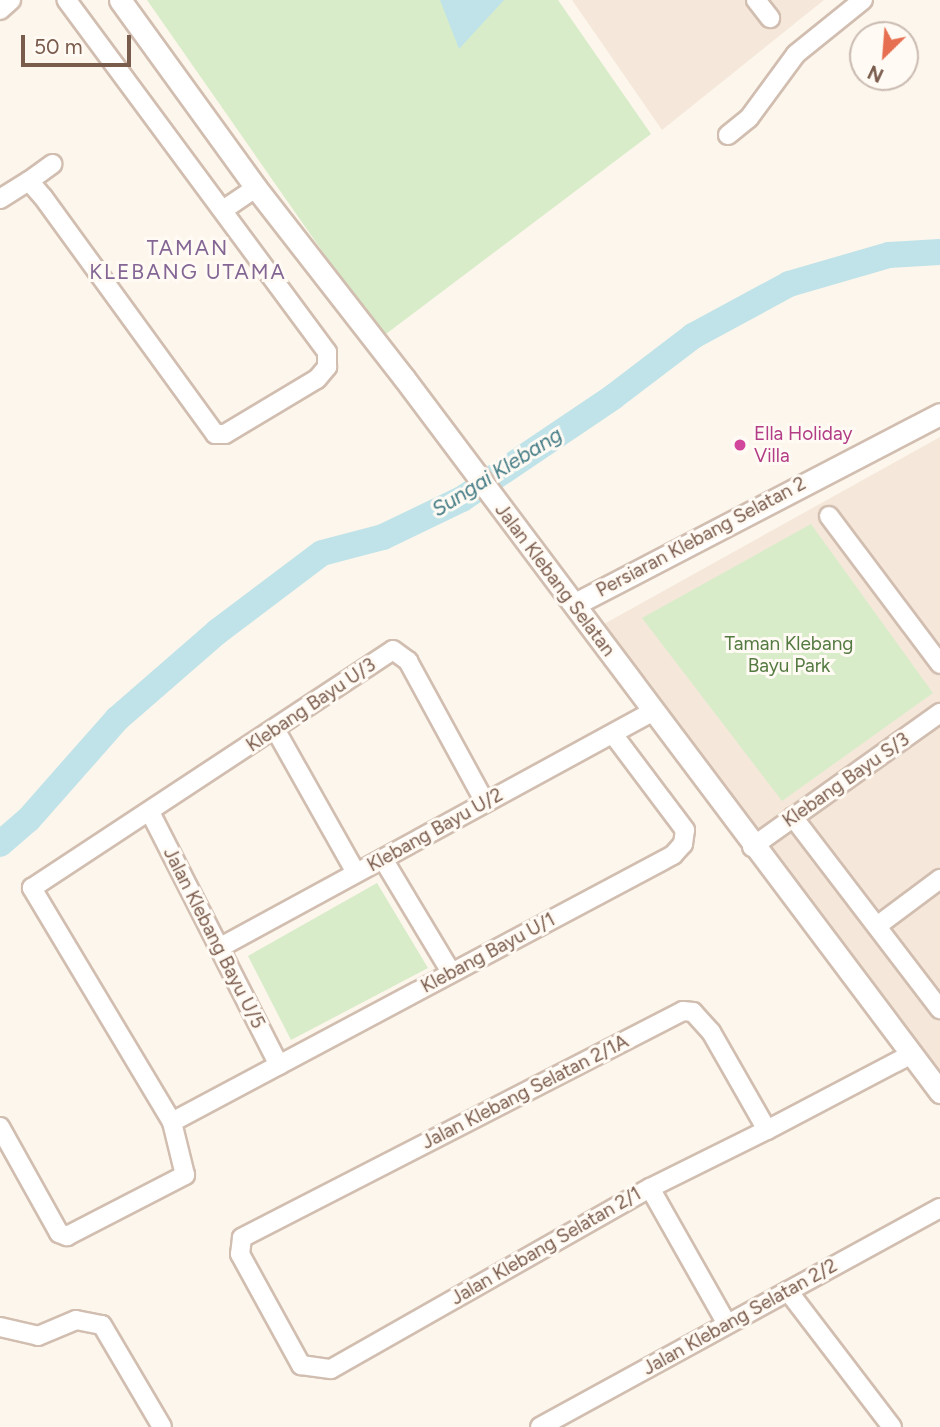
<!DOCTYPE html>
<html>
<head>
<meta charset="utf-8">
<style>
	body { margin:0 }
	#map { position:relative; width:940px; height:1427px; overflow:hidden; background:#fdf6ec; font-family:Figtree,sans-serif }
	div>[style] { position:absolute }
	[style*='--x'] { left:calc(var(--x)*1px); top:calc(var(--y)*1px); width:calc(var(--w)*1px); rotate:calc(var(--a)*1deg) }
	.residential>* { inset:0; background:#f5e8da }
	.green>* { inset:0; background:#d8ecc9 }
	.water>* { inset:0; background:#bfe3e8 }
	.river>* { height:26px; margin:-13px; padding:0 13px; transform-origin:13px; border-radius:13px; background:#bfe3e8 }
	.roads { filter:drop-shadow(2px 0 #d1beb0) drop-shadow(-2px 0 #d1beb0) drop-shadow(0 2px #d1beb0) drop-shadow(0 -2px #d1beb0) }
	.minor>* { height:18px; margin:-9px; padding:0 9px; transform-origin:9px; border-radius:9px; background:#fff }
	.tertiary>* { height:21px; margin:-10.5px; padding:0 10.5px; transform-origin:10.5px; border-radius:10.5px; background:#fff }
	.dots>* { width:19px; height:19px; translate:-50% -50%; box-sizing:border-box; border:4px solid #fffaf3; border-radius:50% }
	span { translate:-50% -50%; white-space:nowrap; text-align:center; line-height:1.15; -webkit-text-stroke:6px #fffaf3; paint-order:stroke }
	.hotel-label { font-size:19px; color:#b23c85 }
	.left { translate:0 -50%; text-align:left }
	.street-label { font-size:19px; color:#7a5c4d }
	.park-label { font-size:19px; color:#537a41 }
	.neighbourhood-label { font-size:21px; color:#846695; letter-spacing:2px }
	.water-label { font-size:21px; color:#437c86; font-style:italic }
	.north { position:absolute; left:849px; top:21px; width:70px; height:70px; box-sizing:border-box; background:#fffaf3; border:2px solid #cabbb1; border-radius:50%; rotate:205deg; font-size:19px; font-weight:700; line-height:28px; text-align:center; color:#7a5c4d }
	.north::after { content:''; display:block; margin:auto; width:24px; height:32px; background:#e76f51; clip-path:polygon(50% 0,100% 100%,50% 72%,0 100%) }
	.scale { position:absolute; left:21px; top:35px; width:110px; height:32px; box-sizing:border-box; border:4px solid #7a5c4d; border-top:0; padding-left:9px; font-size:21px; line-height:24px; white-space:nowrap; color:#7a5c4d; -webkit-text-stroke:5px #fffaf3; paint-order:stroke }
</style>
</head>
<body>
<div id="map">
	<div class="residential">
		<i style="clip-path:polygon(572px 0,824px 0,662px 130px)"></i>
		<i style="clip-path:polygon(940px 437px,940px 1072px,604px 624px)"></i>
	</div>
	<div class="green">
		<i style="clip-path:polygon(147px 0,558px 0,651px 134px,382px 337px)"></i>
		<i style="clip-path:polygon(811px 524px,933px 693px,782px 801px,642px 618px)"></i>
		<i style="clip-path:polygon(377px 883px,428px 968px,291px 1040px,248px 956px)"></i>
	</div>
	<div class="water">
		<i style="clip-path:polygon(440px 0,504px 0,459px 49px)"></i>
	</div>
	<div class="river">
		<i style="--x:0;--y:844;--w:37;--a:-41"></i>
		<i style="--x:28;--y:820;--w:135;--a:-48.6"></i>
		<i style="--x:117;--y:719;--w:133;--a:-41"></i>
		<i style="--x:217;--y:632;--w:131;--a:-37"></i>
		<i style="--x:322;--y:553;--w:63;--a:-14.7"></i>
		<i style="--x:383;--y:537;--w:88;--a:-25.7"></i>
		<i style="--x:462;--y:499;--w:182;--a:-34"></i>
		<i style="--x:613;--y:397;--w:101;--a:-37.3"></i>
		<i style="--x:693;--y:336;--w:109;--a:-28.4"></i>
		<i style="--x:789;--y:284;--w:104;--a:-16.2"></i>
		<i style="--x:889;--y:255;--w:51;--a:-3.4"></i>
	</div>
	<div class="roads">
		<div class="minor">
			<i style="--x:756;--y:0;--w:23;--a:52"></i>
			<i style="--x:0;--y:10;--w:15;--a:-42"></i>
			<i style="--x:728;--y:135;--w:27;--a:-39"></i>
			<i style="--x:749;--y:118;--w:79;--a:-53.7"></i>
			<i style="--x:796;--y:54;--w:86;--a:-38.9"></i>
			<i style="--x:29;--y:181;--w:29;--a:-36"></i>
			<i style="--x:0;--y:199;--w:34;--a:-32"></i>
			<i style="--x:29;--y:181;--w:21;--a:49"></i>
			<i style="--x:43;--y:197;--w:293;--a:54"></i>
			<i style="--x:215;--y:434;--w:10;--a:0"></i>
			<i style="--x:225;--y:434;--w:107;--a:-30.9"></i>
			<i style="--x:317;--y:379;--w:16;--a:-50"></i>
			<i style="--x:327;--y:367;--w:15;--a:-90"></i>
			<i style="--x:327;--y:352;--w:438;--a:-126.5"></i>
			<i style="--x:223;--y:210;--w:40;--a:-34"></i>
			<i style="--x:829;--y:516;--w:185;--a:53.1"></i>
			<i style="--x:275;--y:729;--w:165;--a:60.6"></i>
			<i style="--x:150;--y:812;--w:284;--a:63"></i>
			<i style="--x:793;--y:817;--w:242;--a:52.6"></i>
			<i style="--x:752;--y:847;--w:231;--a:-35.5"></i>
			<i style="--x:383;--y:859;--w:132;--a:59"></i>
			<i style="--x:877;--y:926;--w:79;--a:-36.7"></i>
			<i style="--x:219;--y:948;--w:493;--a:-28.6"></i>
			<i style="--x:172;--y:1122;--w:568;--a:-28.05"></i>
			<i style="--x:673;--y:855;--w:15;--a:-48"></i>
			<i style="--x:683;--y:844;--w:14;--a:-82"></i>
			<i style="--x:685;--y:830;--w:120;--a:-126.9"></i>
			<i style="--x:0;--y:1127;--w:121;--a:60.9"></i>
			<i style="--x:59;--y:1233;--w:9;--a:21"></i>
			<i style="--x:67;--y:1236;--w:133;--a:-27.3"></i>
			<i style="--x:185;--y:1175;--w:55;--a:-103.8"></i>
			<i style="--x:172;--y:1122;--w:273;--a:-120.9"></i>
			<i style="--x:32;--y:888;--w:432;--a:-33.4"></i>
			<i style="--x:393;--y:650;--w:19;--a:36"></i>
			<i style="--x:408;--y:661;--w:161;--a:61.4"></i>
			<i style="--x:767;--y:1130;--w:113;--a:-119.7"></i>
			<i style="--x:711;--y:1032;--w:27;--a:-132"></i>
			<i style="--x:693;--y:1012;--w:10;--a:-174"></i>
			<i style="--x:683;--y:1011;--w:496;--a:152.8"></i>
			<i style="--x:242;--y:1238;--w:16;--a:97"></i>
			<i style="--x:240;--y:1254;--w:127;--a:61.2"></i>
			<i style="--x:301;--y:1365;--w:30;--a:8"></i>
			<i style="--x:331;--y:1369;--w:367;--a:-29.6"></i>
			<i style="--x:650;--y:1188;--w:131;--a:-26.4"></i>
			<i style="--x:767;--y:1130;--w:164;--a:-27.7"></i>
			<i style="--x:650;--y:1188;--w:156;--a:60.5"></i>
			<i style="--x:788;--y:1291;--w:171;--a:52.6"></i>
			<i style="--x:0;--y:1327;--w:39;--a:13"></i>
			<i style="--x:38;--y:1336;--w:41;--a:-22.8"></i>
			<i style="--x:76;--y:1320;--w:26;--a:11"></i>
			<i style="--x:102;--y:1325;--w:118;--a:59.5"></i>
			<i style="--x:540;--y:1427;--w:456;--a:-28.7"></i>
		</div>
		<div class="tertiary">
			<i style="--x:120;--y:0;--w:232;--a:54.1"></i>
			<i style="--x:256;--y:188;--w:241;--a:52.1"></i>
			<i style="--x:404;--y:378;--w:893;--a:53.1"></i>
			<i style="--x:575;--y:604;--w:411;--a:-27.5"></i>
		</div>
	</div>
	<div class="dots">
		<i style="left:740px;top:445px;background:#d1479c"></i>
	</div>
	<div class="hotel-label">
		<span class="left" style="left:754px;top:445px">Ella Holiday<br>Villa</span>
	</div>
	<div class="street-label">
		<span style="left:701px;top:537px;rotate:-28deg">Persiaran Klebang Selatan 2</span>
		<span style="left:555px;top:580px;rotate:53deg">Jalan Klebang Selatan</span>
		<span style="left:311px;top:705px;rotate:-34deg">Klebang Bayu U/3</span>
		<span style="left:846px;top:780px;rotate:-35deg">Klebang Bayu S/3</span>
		<span style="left:435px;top:830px;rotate:-29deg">Klebang Bayu U/2</span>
		<span style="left:214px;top:938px;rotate:63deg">Jalan Klebang Bayu U/5</span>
		<span style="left:488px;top:953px;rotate:-28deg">Klebang Bayu U/1</span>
		<span style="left:525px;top:1092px;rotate:-27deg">Jalan Klebang Selatan 2/1A</span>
		<span style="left:546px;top:1246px;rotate:-30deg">Jalan Klebang Selatan 2/1</span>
		<span style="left:740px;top:1317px;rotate:-29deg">Jalan Klebang Selatan 2/2</span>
	</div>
	<div class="park-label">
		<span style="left:789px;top:655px">Taman Klebang<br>Bayu Park</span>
	</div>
	<div class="neighbourhood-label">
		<span style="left:188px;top:260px">TAMAN<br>KLEBANG UTAMA</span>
	</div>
	<div class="water-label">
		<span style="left:497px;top:472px;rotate:-32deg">Sungai Klebang</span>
	</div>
	<div class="north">N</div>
	<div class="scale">50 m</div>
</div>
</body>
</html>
